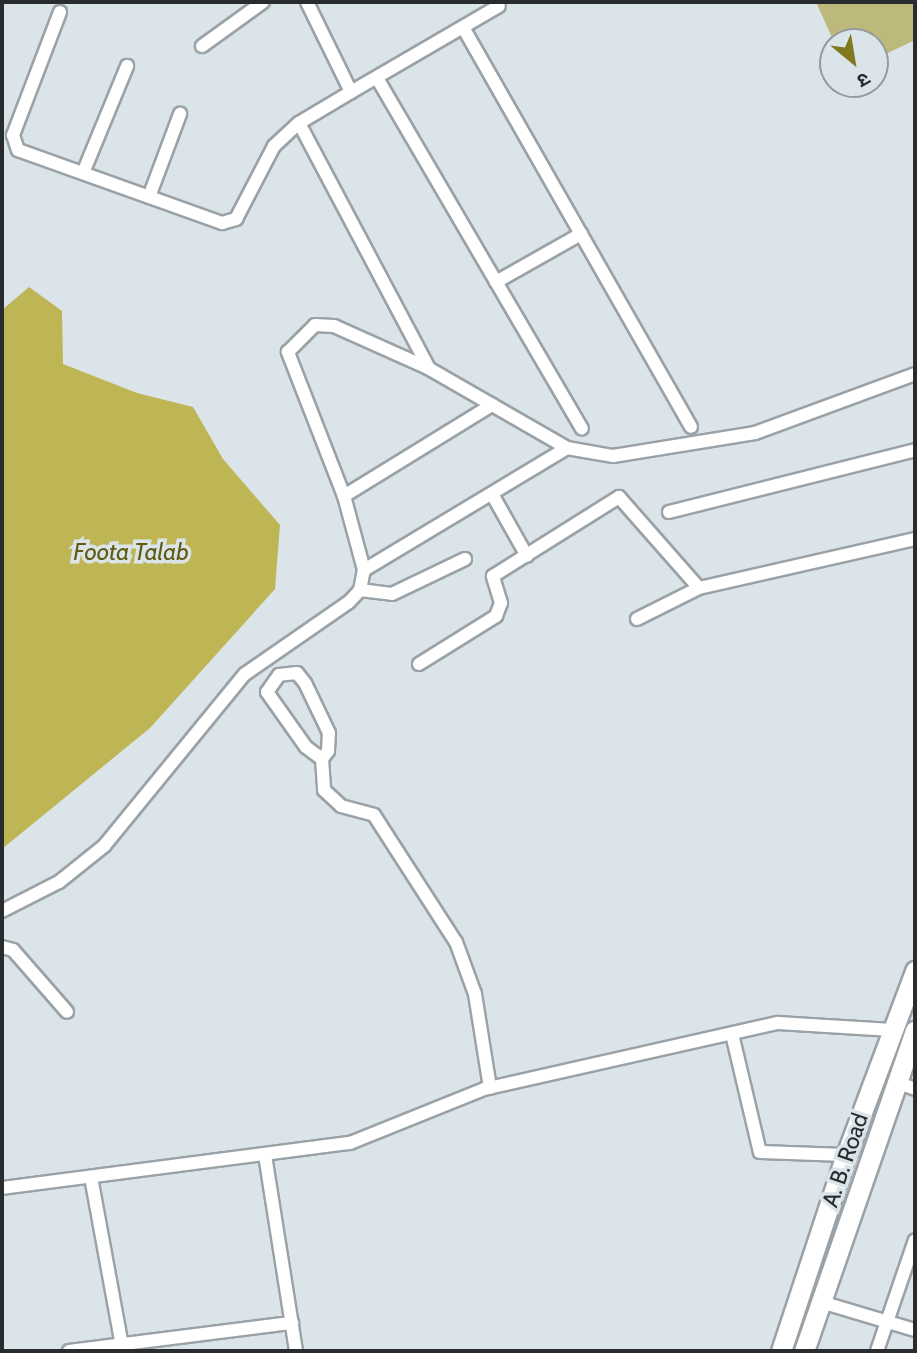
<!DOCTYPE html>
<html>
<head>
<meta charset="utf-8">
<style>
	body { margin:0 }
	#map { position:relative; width:917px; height:1353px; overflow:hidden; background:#dbe4e9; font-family:Cabin,"Noto Sans Devanagari",sans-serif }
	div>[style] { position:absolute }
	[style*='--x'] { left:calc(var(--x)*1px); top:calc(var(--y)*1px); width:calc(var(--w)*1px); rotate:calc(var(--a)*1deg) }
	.green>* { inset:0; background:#bdb97b }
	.water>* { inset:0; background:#beb655 }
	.roads { filter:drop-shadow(2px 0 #9aa2a7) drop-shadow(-2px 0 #9aa2a7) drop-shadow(0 2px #9aa2a7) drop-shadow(0 -2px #9aa2a7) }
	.minor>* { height:12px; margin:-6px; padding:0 6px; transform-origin:6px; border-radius:6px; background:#fff }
	.secondary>* { height:19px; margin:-9.5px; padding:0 9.5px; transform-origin:9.5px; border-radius:9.5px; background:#fff }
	span { translate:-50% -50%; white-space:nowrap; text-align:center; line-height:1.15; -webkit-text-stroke:7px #dbe4e9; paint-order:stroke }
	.street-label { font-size:23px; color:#292c2f }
	.water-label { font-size:24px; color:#605a12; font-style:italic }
	.frame { position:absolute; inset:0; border:4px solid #292c2f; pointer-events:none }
	.north { position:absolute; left:819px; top:28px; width:70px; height:70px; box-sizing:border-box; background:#dbe4e9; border:2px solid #949a9f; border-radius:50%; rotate:150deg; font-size:19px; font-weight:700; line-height:28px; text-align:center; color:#292c2f }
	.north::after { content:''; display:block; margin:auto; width:24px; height:32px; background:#80791e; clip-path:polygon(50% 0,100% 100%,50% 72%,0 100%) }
</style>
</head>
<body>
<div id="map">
	<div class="green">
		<i style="clip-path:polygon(816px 2px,915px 2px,915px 40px,875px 59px,875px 42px,834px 42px)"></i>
	</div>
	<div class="water">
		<i style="clip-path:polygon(29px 287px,62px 311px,63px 364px,137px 393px,193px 407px,223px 459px,280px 525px,275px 589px,150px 728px,2px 849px,2px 310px)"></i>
	</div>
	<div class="roads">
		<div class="minor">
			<i style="--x:307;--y:2;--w:100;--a:63.9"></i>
			<i style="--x:351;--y:92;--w:61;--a:149.2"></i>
			<i style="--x:299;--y:123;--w:276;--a:62.1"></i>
			<i style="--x:60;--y:12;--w:132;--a:110.9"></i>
			<i style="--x:13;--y:135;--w:16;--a:72"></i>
			<i style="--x:18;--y:150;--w:217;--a:19.7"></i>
			<i style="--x:222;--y:223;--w:15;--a:-16"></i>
			<i style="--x:236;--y:219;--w:82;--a:-62.5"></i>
			<i style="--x:274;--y:146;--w:34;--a:-43"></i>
			<i style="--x:464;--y:29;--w:458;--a:60.3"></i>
			<i style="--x:202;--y:46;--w:75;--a:-35.8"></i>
			<i style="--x:377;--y:78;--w:406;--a:59.7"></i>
			<i style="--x:351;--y:92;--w:171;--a:-30.2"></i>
			<i style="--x:83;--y:173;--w:116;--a:-67.6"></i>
			<i style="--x:149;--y:197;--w:89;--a:-69.5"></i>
			<i style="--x:496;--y:282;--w:98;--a:-29.5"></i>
			<i style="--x:567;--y:448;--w:237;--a:149"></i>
			<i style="--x:364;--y:570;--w:77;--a:-105.1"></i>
			<i style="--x:344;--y:496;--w:155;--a:-111.3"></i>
			<i style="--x:288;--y:352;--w:38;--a:-45"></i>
			<i style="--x:315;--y:325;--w:19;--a:3"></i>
			<i style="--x:334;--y:326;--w:103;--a:24.1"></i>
			<i style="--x:428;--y:368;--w:160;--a:29.9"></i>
			<i style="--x:567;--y:448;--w:47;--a:9.9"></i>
			<i style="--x:613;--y:456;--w:144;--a:-9.2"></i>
			<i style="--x:755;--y:433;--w:171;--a:-20.2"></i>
			<i style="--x:492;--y:494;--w:71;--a:60.6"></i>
			<i style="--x:344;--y:496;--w:174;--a:-31.6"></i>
			<i style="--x:669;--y:512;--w:254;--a:-14.1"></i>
			<i style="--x:360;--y:590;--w:32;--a:7"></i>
			<i style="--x:392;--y:594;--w:81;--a:-25.6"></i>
			<i style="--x:637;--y:619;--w:69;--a:-26.6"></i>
			<i style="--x:419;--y:664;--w:91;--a:-31.9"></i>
			<i style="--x:496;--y:616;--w:14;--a:-69"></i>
			<i style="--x:501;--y:603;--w:28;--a:-107"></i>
			<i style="--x:493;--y:576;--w:149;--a:-32.1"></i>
			<i style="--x:619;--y:497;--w:121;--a:48.7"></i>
			<i style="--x:699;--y:588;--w:221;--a:-12.8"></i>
			<i style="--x:322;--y:759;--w:10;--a:-53"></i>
			<i style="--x:328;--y:751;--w:18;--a:-87"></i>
			<i style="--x:329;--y:733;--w:55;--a:-115.6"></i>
			<i style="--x:305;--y:683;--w:13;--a:-129"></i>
			<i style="--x:297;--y:673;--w:18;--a:174"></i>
			<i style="--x:279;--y:675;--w:21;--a:125"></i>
			<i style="--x:267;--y:692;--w:67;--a:54.7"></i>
			<i style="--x:306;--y:747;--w:20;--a:37"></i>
			<i style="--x:322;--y:759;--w:31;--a:86"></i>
			<i style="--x:324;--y:790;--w:23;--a:43"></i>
			<i style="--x:341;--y:806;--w:34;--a:15"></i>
			<i style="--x:374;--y:815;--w:151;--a:57.2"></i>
			<i style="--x:456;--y:942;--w:55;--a:69.9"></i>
			<i style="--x:475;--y:994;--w:95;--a:80.9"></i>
			<i style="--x:2;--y:911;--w:64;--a:-27"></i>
			<i style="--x:59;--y:882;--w:58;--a:-38.7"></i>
			<i style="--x:104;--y:846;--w:222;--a:-50.7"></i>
			<i style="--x:245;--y:674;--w:126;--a:-34.7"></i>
			<i style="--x:349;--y:602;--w:16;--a:-47"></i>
			<i style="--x:360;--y:590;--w:20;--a:-79"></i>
			<i style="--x:2;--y:947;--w:11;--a:15"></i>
			<i style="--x:13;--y:950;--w:82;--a:48.9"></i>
			<i style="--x:732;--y:1034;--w:121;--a:76.7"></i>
			<i style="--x:760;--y:1152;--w:86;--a:2"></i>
			<i style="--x:896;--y:1082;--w:20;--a:20"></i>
			<i style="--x:265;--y:1155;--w:198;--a:81"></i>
			<i style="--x:91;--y:1177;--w:177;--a:79.6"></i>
			<i style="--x:2;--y:1188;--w:351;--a:-7.4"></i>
			<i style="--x:350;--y:1143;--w:144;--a:-21.9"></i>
			<i style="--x:484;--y:1089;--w:301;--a:-12.7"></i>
			<i style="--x:778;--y:1023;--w:114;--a:3.5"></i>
			<i style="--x:821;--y:1302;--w:98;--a:16.6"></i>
			<i style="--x:69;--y:1351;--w:225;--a:-7.2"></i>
			<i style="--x:877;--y:1351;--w:117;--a:-71.1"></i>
		</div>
		<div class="secondary">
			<i style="--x:781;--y:1351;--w:206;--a:-71.7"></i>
			<i style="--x:846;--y:1155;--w:197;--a:-69.4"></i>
			<i style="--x:804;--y:1351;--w:339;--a:-70.9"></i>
		</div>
	</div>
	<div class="street-label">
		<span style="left:845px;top:1160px;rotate:-71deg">A. B. Road</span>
	</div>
	<div class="water-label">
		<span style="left:131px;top:552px">Foota Talab</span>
	</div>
	<div class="frame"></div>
	<div class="north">उ</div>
</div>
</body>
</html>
